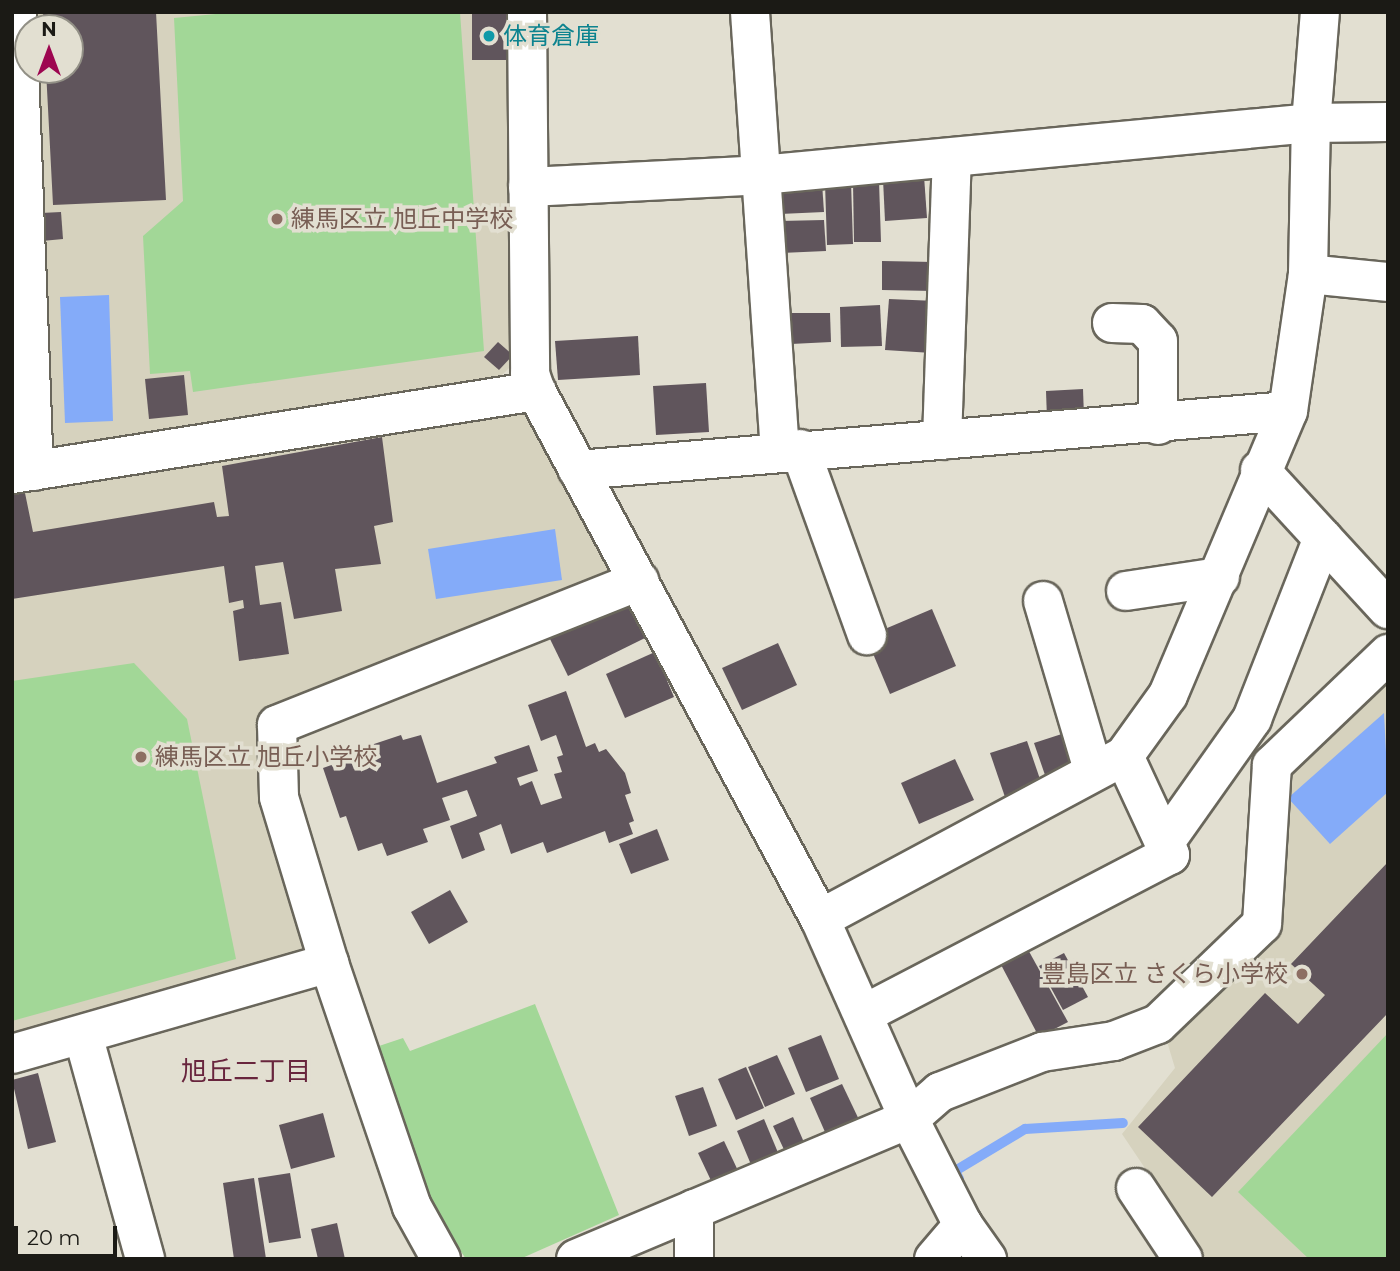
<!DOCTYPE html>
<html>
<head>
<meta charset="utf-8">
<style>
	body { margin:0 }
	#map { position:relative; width:1400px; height:1271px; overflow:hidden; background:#e2dfd1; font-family:Montserrat,"Noto Sans JP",sans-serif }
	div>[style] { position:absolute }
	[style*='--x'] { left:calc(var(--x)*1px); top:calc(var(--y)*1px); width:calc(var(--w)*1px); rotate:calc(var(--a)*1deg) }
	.built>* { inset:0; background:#d6d2be }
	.green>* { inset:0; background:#a2d797 }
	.water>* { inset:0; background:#84abf9 }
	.stream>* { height:10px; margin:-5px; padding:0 5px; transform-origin:5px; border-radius:5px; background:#84abf9 }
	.building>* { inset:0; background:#60555c }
	.roads { filter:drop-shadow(2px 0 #69665b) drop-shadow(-2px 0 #69665b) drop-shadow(0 2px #69665b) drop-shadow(0 -2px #69665b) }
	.minor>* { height:38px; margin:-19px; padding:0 19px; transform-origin:19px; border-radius:19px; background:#fff }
	.dots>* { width:19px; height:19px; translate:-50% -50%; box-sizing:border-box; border:4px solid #e2dfd1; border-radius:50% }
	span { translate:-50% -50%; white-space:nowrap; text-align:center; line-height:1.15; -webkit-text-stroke:7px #e2dfd1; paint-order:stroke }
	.culture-label { font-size:24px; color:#0d838f }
	.left { translate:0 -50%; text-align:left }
	.education-label { font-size:24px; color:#785e54 }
	.right { translate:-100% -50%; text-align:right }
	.neighbourhood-label { font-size:26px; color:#68253d }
	.frame { position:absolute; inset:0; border:14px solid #1b1a15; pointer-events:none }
	.north { position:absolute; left:14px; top:14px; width:70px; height:70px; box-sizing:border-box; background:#e2dfd1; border:2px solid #929086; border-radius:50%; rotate:0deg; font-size:19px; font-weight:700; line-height:28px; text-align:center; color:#1b1a15 }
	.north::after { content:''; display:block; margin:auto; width:24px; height:32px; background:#9d0650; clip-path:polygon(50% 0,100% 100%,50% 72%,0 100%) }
	.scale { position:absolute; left:14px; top:1226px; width:103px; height:32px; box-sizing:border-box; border:4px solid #1b1a15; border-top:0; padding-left:9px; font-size:21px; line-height:24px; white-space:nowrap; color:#1b1a15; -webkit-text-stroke:5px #e2dfd1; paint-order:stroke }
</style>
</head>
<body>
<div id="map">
	<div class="built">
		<i style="clip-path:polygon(30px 12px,517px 12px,518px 359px,497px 380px,58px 451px,43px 436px,31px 70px,70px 70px,70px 28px,30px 28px)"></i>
		<i style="clip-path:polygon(520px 412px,538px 417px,618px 565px,614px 579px,268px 718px,309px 958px,12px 1040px,12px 492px)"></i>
		<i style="clip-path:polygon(1388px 666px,1388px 1259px,1206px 1259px,1122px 1134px,1175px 1068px,1162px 1025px,1271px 923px,1278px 769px)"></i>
	</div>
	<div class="green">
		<i style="clip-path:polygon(237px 12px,460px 12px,484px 351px,193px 392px,190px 371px,150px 374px,143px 236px,183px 201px,174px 18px)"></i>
		<i style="clip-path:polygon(134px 663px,187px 719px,236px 959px,12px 1021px,12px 681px)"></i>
		<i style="clip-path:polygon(535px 1004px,619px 1215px,520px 1259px,466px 1259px,421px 1193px,373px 1048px,403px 1038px,410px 1051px)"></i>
		<i style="clip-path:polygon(1388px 1033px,1388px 1259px,1309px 1259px,1238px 1192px)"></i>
	</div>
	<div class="water">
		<i style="clip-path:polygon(109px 295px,113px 421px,65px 423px,60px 297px)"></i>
		<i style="clip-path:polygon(555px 529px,562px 580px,436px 599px,428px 549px)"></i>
		<i style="clip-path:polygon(1384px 713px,1388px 792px,1330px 844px,1288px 798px)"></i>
	</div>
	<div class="stream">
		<i style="--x:959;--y:1179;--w:9;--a:-117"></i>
		<i style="--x:955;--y:1171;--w:82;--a:-31"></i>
		<i style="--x:1025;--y:1129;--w:98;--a:-3.5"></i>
	</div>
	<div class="building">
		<i style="clip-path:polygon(43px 12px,156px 12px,166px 200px,53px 205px,46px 70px,70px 70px,70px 28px,44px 28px)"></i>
		<i style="clip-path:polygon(472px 12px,507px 12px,507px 60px,472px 60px)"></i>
		<i style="clip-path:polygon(924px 176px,927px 218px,885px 221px,883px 179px)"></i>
		<i style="clip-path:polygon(879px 181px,881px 242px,854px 242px,853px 182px)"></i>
		<i style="clip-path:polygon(851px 182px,853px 244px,827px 245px,825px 183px)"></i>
		<i style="clip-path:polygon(822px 183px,824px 212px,780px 214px,778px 185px)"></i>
		<i style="clip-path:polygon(61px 212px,63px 239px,42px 241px,41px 213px)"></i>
		<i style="clip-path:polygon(824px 220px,826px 251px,781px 253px,780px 221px)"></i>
		<i style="clip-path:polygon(882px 261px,934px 262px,934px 291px,882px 290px)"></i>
		<i style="clip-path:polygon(889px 299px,936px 301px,932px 353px,885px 350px)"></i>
		<i style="clip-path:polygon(880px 305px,882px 346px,841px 347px,840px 307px)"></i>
		<i style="clip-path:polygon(790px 313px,830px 313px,831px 342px,791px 344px)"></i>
		<i style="clip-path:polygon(638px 336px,640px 375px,558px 380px,555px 341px)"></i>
		<i style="clip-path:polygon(498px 342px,513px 355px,499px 370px,484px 357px)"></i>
		<i style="clip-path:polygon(184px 375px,188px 415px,149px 419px,145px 379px)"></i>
		<i style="clip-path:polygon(706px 383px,709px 432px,656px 435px,653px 386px)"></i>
		<i style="clip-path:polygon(1083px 389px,1084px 417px,1047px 419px,1046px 391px)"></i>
		<i style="clip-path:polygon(382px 437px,393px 522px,374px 526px,381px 564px,335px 569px,342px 611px,294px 619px,283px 562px,255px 566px,260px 605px,281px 602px,289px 654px,239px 661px,233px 611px,244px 608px,243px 600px,229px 603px,224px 566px,12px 599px,12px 495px,25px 493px,33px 532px,214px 502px,217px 517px,229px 516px,222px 466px)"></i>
		<i style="clip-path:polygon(628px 601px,645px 638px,568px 676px,550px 639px)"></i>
		<i style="clip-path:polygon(932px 609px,956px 666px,890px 694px,866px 637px)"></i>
		<i style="clip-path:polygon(778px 643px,797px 685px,742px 710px,722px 668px)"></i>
		<i style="clip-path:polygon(655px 652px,674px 697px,625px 718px,606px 674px)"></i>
		<i style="clip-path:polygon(566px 691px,586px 747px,595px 743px,599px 752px,606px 749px,625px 773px,631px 793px,625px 795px,634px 821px,629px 823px,633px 834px,609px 843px,605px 831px,547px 853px,543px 842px,511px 854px,501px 824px,479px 833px,485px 850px,462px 859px,450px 826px,477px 816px,467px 790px,442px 798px,450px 820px,423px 829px,428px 842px,387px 856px,382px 843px,358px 851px,346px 816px,340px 818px,323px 768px,340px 762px,338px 756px,401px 735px,403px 740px,421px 735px,437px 783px,497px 763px,494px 757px,529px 745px,538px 771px,517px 778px,520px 786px,532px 781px,541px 805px,562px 798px,554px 774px,562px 772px,557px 757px,563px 755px,556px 735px,541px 741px,528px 705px)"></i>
		<i style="clip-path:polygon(1071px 731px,1082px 766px,1046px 778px,1034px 743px)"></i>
		<i style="clip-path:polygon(1027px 741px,1042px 785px,1005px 797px,990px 753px)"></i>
		<i style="clip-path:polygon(955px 759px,974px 800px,919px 824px,901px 783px)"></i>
		<i style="clip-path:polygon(657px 829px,669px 860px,631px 874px,619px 844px)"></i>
		<i style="clip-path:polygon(1388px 862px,1388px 1013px,1212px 1197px,1138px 1127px,1265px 993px,1298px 1024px,1325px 995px,1291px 964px)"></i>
		<i style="clip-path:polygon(450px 890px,468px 922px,429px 944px,411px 912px)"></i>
		<i style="clip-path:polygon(1026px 946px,1068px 1022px,1039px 1037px,999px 961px)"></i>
		<i style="clip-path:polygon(1064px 953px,1088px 997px,1063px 1010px,1039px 966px)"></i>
		<i style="clip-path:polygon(821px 1035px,839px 1079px,806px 1092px,788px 1048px)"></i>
		<i style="clip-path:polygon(777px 1055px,795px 1094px,765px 1107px,748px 1067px)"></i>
		<i style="clip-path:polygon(746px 1067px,764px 1108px,736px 1120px,718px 1079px)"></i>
		<i style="clip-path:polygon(38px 1073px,56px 1142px,28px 1149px,12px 1080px)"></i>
		<i style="clip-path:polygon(842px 1084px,862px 1126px,829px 1141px,810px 1098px)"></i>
		<i style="clip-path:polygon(703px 1087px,717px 1126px,689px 1136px,675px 1096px)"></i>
		<i style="clip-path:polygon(323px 1113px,335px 1157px,291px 1169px,279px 1125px)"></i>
		<i style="clip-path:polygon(793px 1117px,806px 1147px,787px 1156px,773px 1126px)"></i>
		<i style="clip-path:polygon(764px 1119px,779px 1155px,752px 1167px,737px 1131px)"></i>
		<i style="clip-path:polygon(724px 1141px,741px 1177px,715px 1189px,698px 1153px)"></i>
		<i style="clip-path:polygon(290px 1173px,301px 1238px,269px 1243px,258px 1178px)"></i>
		<i style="clip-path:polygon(254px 1178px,266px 1259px,234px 1259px,223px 1183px)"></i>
		<i style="clip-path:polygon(337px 1223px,345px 1259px,318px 1259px,311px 1229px)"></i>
	</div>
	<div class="roads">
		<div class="minor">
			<i style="--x:17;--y:12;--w:459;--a:87.9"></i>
			<i style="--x:527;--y:12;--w:362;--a:89.5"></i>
			<i style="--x:530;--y:374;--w:18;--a:71"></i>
			<i style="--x:536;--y:391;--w:600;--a:61.73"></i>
			<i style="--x:820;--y:919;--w:219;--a:66"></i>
			<i style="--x:909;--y:1119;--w:119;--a:63"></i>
			<i style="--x:963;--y:1225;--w:42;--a:54.8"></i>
			<i style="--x:750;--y:12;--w:439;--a:86.1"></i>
			<i style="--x:528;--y:187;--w:233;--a:-2.9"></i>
			<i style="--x:761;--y:175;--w:552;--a:-5.4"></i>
			<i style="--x:1311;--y:123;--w:77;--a:-0.7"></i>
			<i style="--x:1308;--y:274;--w:80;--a:5.7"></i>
			<i style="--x:1112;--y:323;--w:30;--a:2"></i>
			<i style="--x:1142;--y:324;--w:23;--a:47"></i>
			<i style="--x:1158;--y:341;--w:84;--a:90"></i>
			<i style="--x:942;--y:440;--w:282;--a:-88"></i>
			<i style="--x:800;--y:449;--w:198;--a:70.2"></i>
			<i style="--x:578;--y:470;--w:712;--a:-4.75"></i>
			<i style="--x:1260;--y:470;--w:189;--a:47.4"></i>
			<i style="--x:12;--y:474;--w:531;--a:-9"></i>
			<i style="--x:1126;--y:591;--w:95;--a:-8.5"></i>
			<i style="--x:1043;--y:601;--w:176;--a:73.5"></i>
			<i style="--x:1165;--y:842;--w:151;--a:-54.7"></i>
			<i style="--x:1252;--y:719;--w:194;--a:-68.6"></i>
			<i style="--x:820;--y:919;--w:345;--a:-28.2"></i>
			<i style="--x:1124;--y:756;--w:75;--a:-54.2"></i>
			<i style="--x:1168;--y:695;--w:308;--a:-67.1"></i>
			<i style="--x:1288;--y:411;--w:138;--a:-81.7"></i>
			<i style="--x:1308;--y:274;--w:151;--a:-88.9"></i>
			<i style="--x:1311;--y:123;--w:111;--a:-85.4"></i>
			<i style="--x:864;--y:1014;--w:345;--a:-27.5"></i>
			<i style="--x:1170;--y:855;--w:109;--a:-114.9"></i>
			<i style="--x:83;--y:1035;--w:232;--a:74.5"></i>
			<i style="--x:12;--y:1054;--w:330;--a:-16"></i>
			<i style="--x:1136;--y:1188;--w:85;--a:56.5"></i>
			<i style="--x:694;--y:1209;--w:50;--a:90"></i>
			<i style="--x:441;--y:1259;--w:60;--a:-119.1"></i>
			<i style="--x:412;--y:1207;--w:258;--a:-108.8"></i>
			<i style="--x:329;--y:963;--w:173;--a:-106.8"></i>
			<i style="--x:279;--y:797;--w:72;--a:-91.6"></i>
			<i style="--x:277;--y:725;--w:390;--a:-21.7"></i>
			<i style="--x:576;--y:1259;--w:361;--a:-22.8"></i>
			<i style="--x:909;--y:1119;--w:41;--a:-41.1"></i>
			<i style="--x:940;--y:1092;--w:110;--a:-21.4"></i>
			<i style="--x:1042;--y:1052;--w:73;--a:-8.7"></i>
			<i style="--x:1114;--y:1041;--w:47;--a:-21.1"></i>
			<i style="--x:1158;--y:1024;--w:144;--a:-43.9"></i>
			<i style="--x:1262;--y:924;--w:159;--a:-86.4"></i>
			<i style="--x:1272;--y:765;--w:161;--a:-43.7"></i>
			<i style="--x:934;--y:1259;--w:45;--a:-49.5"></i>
		</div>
	</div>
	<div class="dots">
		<i style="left:489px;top:36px;background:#0f9aa8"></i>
		<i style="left:277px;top:219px;background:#8d6e63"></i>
		<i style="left:141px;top:757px;background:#8d6e63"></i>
		<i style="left:1302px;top:974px;background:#8d6e63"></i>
	</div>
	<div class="culture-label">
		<span class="left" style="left:503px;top:36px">体育倉庫</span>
	</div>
	<div class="education-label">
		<span class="left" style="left:291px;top:219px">練馬区立 旭丘中学校</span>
		<span class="left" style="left:155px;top:757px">練馬区立 旭丘小学校</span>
		<span class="right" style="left:1288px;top:974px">豊島区立 さくら小学校</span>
	</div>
	<div class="neighbourhood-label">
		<span style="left:246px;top:1072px">旭丘二丁目</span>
	</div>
	<div class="frame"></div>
	<div class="north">N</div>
	<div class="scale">20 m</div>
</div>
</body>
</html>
